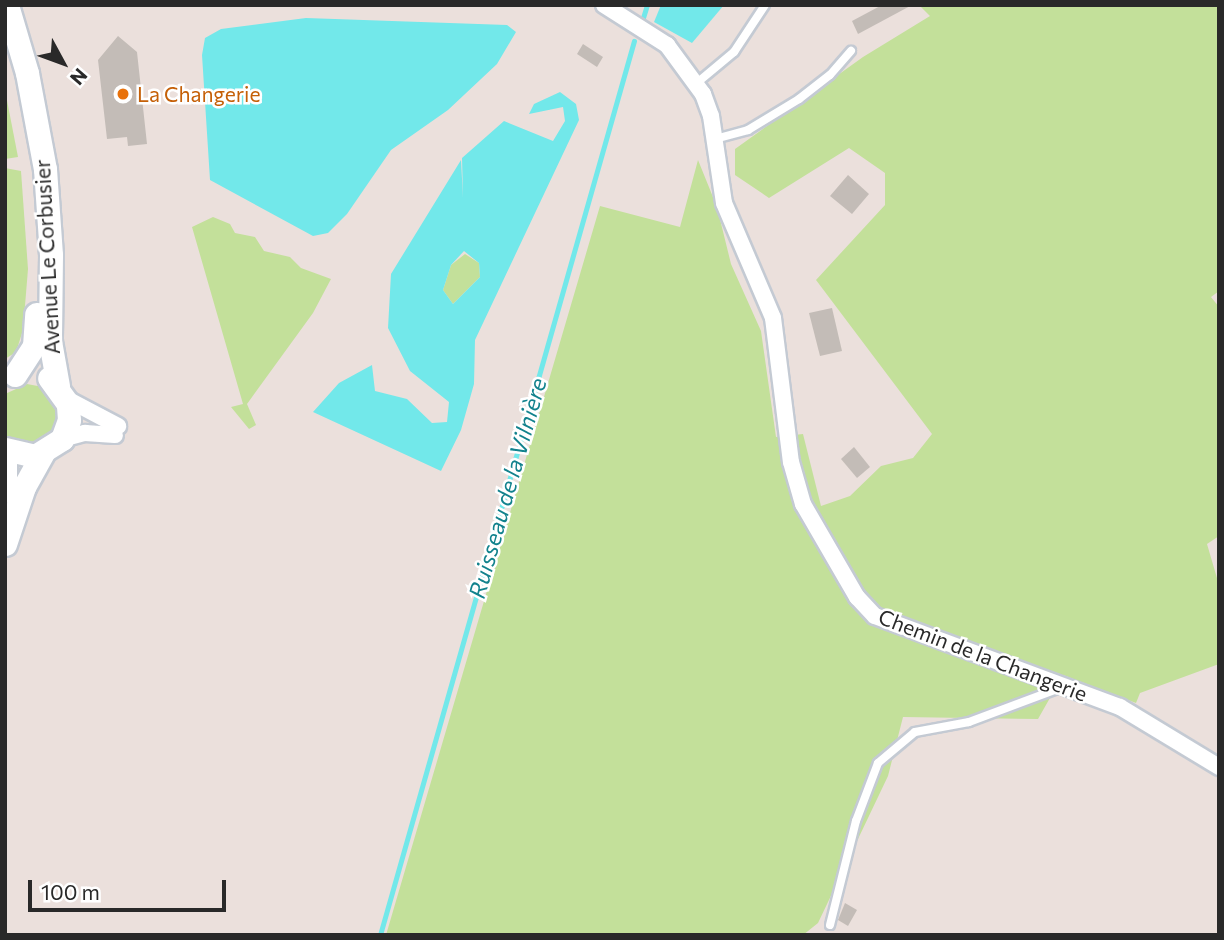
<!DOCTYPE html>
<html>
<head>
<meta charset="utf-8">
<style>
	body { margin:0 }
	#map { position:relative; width:1224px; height:940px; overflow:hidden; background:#ebe0dc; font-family:Commissioner,sans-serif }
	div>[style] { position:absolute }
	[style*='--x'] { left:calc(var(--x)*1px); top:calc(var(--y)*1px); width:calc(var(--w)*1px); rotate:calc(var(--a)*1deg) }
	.green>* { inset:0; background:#c3e09a }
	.water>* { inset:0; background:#72e8ea }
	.stream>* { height:4.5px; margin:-2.25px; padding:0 2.25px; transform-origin:2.25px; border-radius:2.25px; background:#72e8ea }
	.building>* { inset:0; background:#c3bcb7 }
	.roads { filter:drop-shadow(2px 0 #c4cad3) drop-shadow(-2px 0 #c4cad3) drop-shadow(0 2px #c4cad3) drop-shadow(0 -2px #c4cad3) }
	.lane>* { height:8px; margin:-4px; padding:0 4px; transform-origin:4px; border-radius:4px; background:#fff }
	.street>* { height:16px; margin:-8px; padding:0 8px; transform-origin:8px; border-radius:8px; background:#fff }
	.secondary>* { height:23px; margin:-11.5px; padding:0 11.5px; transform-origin:11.5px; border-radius:11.5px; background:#fff }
	.dots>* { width:19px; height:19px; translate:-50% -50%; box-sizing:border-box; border:4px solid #fff; border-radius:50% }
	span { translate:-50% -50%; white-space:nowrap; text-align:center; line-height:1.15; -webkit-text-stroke:5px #fff; paint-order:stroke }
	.food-label { font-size:21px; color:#c56008 }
	.left { translate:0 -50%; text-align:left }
	.street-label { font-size:21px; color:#292929 }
	.water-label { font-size:23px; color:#12828d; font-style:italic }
	.frame { position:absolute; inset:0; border:7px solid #292929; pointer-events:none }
	.north { position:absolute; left:28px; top:28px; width:70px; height:70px; -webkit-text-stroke:5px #fff; paint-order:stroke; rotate:131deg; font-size:19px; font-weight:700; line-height:28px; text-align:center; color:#292929 }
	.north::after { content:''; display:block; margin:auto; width:24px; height:32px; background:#292929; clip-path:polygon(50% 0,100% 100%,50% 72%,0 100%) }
	.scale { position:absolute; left:28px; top:880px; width:198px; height:32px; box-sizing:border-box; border:4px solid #292929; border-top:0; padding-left:9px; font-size:21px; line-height:24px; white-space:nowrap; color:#292929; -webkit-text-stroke:5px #fff; paint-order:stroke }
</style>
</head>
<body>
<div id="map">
	<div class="green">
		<i style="clip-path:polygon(919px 5px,1219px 5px,1219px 291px,1211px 297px,1219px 307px,1219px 536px,1207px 544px,1219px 585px,1219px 664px,1140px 693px,1136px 703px,1063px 675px,1038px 719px,903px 717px,888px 776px,818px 923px,803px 935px,386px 935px,600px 206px,680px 227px,698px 160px,717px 207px,731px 264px,761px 331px,776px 437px,803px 434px,821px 506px,850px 496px,881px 466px,913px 458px,932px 434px,816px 280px,885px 205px,885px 173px,849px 148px,769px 198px,735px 175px,735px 149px,863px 57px,930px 16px)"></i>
		<i style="clip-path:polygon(5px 90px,18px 157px,5px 159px)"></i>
		<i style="clip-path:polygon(5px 168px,21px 171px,28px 269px,23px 330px,16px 352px,5px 359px)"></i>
		<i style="clip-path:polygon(213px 217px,230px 224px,235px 233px,255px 237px,264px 251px,290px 257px,301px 268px,331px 279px,313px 313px,247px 404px,256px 425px,249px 429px,231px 407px,243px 404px,192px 227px)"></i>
		<i style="clip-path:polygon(465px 254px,479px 263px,480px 277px,453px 304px,443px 290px,451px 265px)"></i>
		<i style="clip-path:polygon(27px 384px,43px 387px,59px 405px,57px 429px,31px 447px,5px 436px,5px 394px)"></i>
	</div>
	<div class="water">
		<i style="clip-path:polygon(661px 5px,724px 5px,692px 43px,654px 22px)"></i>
		<i style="clip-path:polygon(306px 18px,507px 25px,516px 32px,497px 64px,448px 110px,391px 150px,347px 214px,328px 233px,313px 236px,210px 180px,202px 55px,205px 38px,221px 29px)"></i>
		<i style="clip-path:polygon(evenodd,560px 92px,576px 104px,579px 120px,475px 340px,474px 384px,461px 430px,441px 471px,313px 412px,339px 383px,372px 365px,375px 391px,407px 399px,432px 423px,447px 422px,449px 402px,410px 371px,388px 328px,391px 274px,461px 160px,463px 198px,462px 158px,504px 121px,553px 141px,565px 121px,563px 107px,529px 114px,534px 104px,560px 92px,464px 251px,479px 263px,480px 277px,453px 304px,443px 290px,451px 265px,464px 251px)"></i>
	</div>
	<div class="stream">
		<i style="--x:643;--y:18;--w:14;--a:-73"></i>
		<i style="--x:380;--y:935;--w:929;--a:-74.14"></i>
	</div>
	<div class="building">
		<i style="clip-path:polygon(882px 5px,912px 5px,858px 34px,852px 21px)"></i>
		<i style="clip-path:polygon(118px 36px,137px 52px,147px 144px,128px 146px,127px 137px,107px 139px,98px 60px)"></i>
		<i style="clip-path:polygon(583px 44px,603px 57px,597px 67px,577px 54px)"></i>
		<i style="clip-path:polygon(848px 175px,869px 194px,852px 214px,830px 196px)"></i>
		<i style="clip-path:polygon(832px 308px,842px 351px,820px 356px,809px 313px)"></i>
		<i style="clip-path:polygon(854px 447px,870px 467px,857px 478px,841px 459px)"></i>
		<i style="clip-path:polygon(845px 903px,857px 910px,848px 926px,838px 920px)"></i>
	</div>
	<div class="roads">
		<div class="lane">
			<i style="--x:698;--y:82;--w:47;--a:-39.8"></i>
			<i style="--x:734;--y:52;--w:56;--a:-56.6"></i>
			<i style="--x:715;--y:139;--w:34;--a:-15"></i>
			<i style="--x:748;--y:130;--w:60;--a:-31.3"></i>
			<i style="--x:799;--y:99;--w:39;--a:-38"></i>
			<i style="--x:830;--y:75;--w:32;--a:-49"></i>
			<i style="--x:830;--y:925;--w:107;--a:-76"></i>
			<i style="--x:856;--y:821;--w:62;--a:-69.2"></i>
			<i style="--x:878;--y:763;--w:48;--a:-40"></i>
			<i style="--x:915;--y:732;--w:55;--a:-10.5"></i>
			<i style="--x:969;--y:722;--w:97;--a:-20.5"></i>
		</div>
		<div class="street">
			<i style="--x:604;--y:5;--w:75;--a:32.4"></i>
			<i style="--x:667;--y:45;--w:61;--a:53.7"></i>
			<i style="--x:703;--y:94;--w:23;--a:70"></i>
			<i style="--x:711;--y:116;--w:88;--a:81.5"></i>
			<i style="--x:724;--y:203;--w:125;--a:66.9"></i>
			<i style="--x:773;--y:318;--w:145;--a:82.9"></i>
			<i style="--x:791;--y:462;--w:44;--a:74.1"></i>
			<i style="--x:803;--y:504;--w:108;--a:59.9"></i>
			<i style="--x:857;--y:597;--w:26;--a:47"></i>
			<i style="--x:875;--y:616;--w:261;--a:20.4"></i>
			<i style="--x:1120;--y:707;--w:116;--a:31.2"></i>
			<i style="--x:67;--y:399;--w:58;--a:27.9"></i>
			<i style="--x:62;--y:439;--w:24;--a:-15"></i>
			<i style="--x:85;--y:433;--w:30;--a:4"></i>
		</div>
		<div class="secondary">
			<i style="--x:7;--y:5;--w:71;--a:73.6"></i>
			<i style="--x:27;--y:73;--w:98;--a:79.4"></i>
			<i style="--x:45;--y:169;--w:86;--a:86"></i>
			<i style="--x:51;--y:255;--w:86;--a:90.7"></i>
			<i style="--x:50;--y:341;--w:46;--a:79.9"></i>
			<i style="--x:15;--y:375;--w:35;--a:-57"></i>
			<i style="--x:34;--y:346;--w:32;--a:-86"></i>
			<i style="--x:5;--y:449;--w:31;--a:13"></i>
			<i style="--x:35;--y:456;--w:32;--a:-32"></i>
			<i style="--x:62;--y:439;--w:20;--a:-70"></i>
			<i style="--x:69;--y:420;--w:16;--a:-94"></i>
			<i style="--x:68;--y:404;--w:32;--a:-126"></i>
			<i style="--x:5;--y:463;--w:28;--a:90"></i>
			<i style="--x:5;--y:544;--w:60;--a:-71.6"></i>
			<i style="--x:24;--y:487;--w:39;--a:-61"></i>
		</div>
	</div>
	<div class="dots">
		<i style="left:123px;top:94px;background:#e8710a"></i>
	</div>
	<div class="food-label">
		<span class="left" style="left:137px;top:94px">La Changerie</span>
	</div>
	<div class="street-label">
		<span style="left:47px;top:257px;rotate:-93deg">Avenue Le Corbusier</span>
		<span style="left:983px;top:655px;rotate:21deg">Chemin de la Changerie</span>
	</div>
	<div class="water-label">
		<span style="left:507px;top:488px;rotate:-74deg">Ruisseau de la Vilnière</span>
	</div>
	<div class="frame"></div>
	<div class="north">N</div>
	<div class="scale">100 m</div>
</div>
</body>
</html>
